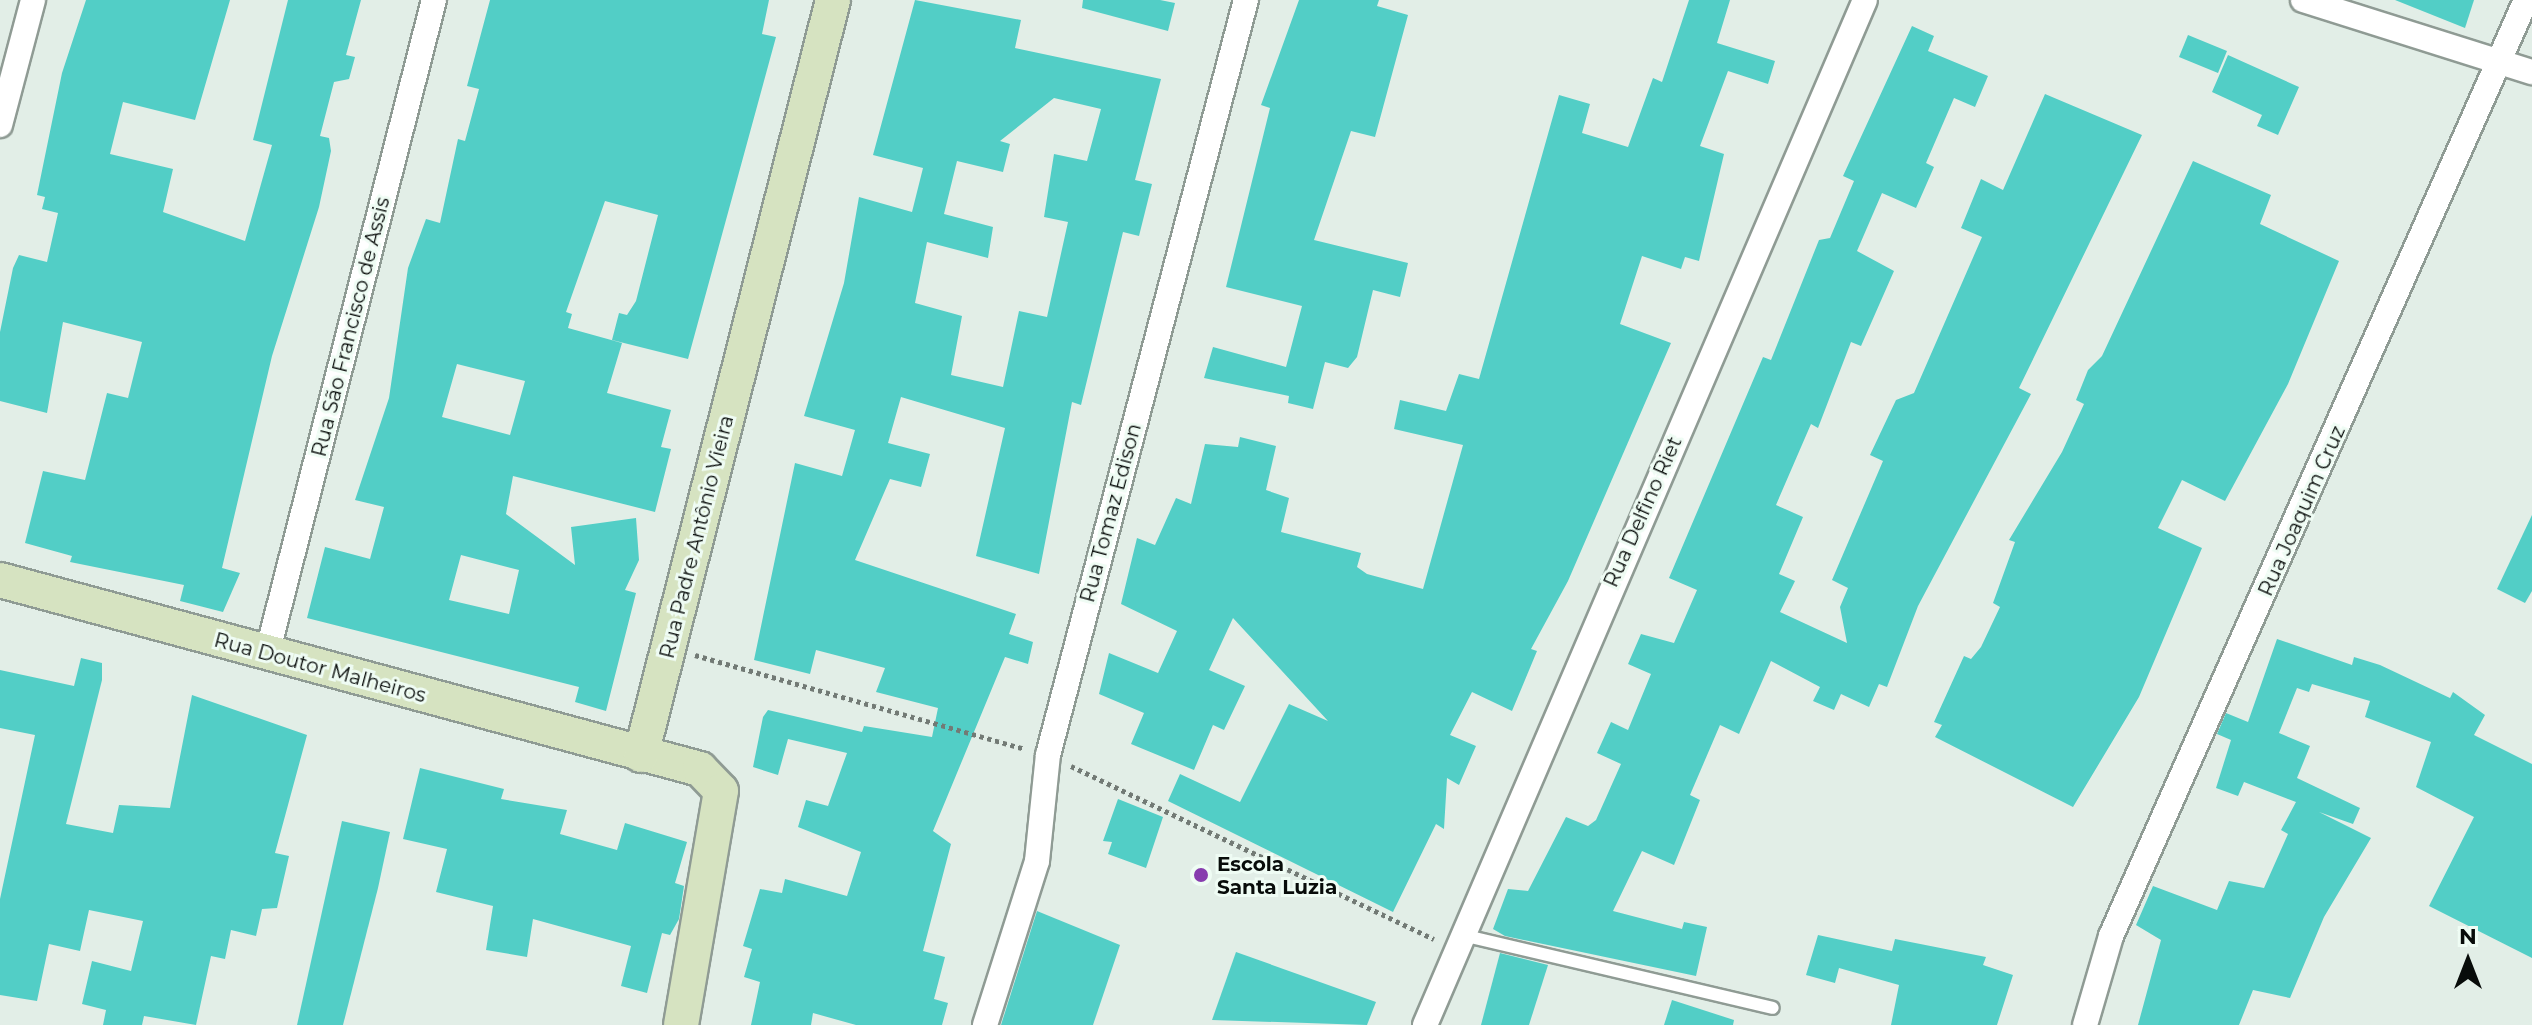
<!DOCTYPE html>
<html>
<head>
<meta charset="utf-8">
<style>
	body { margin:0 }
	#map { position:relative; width:2532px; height:1025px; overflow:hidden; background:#e2eee7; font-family:Montserrat,sans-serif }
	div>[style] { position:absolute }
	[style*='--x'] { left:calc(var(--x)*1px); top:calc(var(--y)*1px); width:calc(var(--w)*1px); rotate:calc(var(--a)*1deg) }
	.building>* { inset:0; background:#52cec6 }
	.path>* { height:5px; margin-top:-2.5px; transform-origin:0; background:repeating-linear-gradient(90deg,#727a75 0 4px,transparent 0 8px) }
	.roads { filter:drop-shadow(2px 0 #8f9b94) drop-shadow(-2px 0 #8f9b94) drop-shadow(0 2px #8f9b94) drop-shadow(0 -2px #8f9b94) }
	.lane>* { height:12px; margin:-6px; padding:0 6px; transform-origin:6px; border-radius:6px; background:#fff }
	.street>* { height:24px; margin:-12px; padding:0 12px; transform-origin:12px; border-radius:12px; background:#fff }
	.secondary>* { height:34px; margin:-17px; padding:0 17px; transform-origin:17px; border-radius:17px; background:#d6e3c1 }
	.dots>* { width:22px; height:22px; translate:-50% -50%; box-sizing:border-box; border:4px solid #effcf4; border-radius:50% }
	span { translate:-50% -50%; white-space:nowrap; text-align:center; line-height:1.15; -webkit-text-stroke:6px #effcf4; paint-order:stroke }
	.street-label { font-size:20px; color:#080c0a }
	.poi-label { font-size:20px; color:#080c0a; font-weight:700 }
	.left { translate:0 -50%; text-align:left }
	.north { position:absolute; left:2428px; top:921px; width:80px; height:80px; -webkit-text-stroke:6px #effcf4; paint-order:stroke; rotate:0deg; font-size:22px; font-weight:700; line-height:32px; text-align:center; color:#080c0a }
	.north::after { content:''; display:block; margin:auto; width:28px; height:36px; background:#080c0a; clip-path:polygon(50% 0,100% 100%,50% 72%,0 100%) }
</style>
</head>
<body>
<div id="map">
	<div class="building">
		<i style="clip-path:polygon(86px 0,230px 0,195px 120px,123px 102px,110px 154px,173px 169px,163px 212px,245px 241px,272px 145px,253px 140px,288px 0,361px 0,346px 55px,355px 57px,349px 79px,334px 82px,320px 136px,329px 138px,331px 151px,319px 207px,272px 356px,222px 568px,240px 573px,223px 612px,180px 601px,184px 585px,70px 562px,72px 556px,25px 543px,43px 471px,85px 480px,107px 393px,128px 398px,142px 342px,63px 322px,47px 413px,0 401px,0 332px,13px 268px,19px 255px,47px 262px,58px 213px,42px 209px,45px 197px,37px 195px,62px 73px)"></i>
		<i style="clip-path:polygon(evenodd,490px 0,769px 0,762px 34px,776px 37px,688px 359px,612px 340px,619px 313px,627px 315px,636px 301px,658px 215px,605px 201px,566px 312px,572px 314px,568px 328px,622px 343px,607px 393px,671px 410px,661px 447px,671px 449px,655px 512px,513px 476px,506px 514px,575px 565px,571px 527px,636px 518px,639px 560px,625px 590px,636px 593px,606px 711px,575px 702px,579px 687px,307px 618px,325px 547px,370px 559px,384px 507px,355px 500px,389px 398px,408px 268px,426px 219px,440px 223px,458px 139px,465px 141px,479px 89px,467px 86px,490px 0,457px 364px,525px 381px,510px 435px,442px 417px,457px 364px,490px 0,461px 555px,519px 570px,509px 614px,449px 600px,461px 555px)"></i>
		<i style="clip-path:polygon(evenodd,915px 0,1021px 20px,1015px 48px,1161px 79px,1135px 180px,1152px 184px,1139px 236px,1123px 232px,1081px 405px,1072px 402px,1039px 574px,976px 556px,1005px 428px,901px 397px,888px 443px,930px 454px,921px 487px,890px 479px,855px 560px,1016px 614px,1009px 634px,1033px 642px,1028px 664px,1005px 657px,933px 831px,951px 844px,923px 951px,945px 957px,934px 999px,948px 1003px,942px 1025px,856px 1025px,813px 1013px,811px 1025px,751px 1025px,760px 982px,744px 977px,752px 949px,743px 946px,760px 889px,782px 893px,785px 879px,847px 896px,861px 852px,798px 827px,806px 800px,828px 806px,847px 753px,788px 739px,778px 775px,753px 767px,763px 717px,768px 710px,862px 732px,864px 726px,932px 737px,938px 708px,876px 692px,885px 668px,816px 650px,810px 674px,754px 660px,795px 463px,842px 476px,855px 430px,804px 416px,844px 283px,859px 197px,912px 212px,923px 168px,873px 155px,915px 0,1054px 98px,1101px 109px,1087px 161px,1054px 154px,1044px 217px,1068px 222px,1047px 317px,1019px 311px,1003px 387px,951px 375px,962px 316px,915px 303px,927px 242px,988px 258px,993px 227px,944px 214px,957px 161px,1003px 172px,1010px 144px,1000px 141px,1054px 98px)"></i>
		<i style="clip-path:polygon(1083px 0,1160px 0,1175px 3px,1168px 31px,1082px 8px)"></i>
		<i style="clip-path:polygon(1299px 0,1379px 0,1377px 6px,1408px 15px,1375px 137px,1351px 131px,1314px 240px,1408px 263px,1400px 297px,1373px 290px,1357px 357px,1348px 368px,1325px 362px,1313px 409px,1288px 403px,1289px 396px,1204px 378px,1213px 347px,1286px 367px,1302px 306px,1226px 287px,1270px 108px,1261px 105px)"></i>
		<i style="clip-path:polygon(1689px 0,1730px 0,1717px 43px,1775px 61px,1768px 84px,1728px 71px,1700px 146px,1724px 154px,1699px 261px,1685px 257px,1681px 269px,1642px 256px,1620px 324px,1671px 343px,1568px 581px,1531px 649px,1537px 651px,1512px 711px,1472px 692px,1450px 735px,1476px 746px,1459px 785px,1447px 778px,1444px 829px,1436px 824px,1393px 912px,1168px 801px,1180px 774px,1240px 802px,1289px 704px,1328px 721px,1233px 618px,1209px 670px,1245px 686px,1224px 730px,1213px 725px,1194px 770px,1131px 744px,1144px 713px,1099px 694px,1109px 653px,1158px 673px,1177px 631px,1121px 604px,1137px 538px,1155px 545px,1176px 498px,1191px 504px,1205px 444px,1238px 447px,1240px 437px,1276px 446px,1266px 490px,1289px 498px,1281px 532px,1361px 553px,1357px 567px,1367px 574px,1423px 589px,1463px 445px,1394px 429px,1400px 400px,1446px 411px,1459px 374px,1479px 379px,1559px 95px,1590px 104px,1582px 133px,1628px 147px,1653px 78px,1662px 82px)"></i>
		<i style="clip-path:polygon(2395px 0,2474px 0,2465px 28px)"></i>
		<i style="clip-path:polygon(1912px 26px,1934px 36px,1928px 51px,1988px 76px,1975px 107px,1954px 98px,1926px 163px,1934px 167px,1916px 208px,1882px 193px,1857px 251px,1894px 271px,1861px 346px,1851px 342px,1818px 428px,1811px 424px,1776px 505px,1803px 517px,1779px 574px,1795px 581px,1780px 612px,1847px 643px,1840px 607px,1848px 588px,1832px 580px,1883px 461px,1870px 455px,1896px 400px,1914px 393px,1982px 237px,1961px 228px,1981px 179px,2003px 190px,2045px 94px,2142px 135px,2019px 388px,2031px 394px,1918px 606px,1887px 687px,1879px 684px,1869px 707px,1841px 694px,1834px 710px,1813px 701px,1820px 687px,1771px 661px,1739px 734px,1720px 725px,1690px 795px,1700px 800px,1674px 865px,1642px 851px,1613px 911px,1682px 929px,1684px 922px,1707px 927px,1696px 976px,1505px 936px,1493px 929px,1508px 889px,1528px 891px,1566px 817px,1588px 826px,1596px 820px,1621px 764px,1597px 753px,1611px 722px,1628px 730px,1651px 674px,1628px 664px,1641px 634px,1674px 643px,1697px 590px,1669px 578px,1763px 357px,1771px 360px,1819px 240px,1830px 238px,1854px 181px,1843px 176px)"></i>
		<i style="clip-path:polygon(2188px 35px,2227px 51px,2218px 73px,2179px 57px)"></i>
		<i style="clip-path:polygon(2228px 55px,2299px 87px,2278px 135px,2257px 126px,2262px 115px,2212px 92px)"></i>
		<i style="clip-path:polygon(2193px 161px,2271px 195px,2260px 224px,2339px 261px,2288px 384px,2225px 501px,2182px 480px,2158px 528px,2202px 548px,2139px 697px,2073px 807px,1935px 737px,1942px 725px,1934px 722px,1964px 656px,1971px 659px,1981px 647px,2000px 607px,1993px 603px,2015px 542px,2009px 540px,2062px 452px,2084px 404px,2076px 400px,2088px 370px,2102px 356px)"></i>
		<i style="clip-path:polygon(2532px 515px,2532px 591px,2525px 603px,2497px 589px)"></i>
		<i style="clip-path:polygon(2277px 639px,2352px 665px,2354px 657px,2380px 665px,2450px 698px,2453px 692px,2485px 715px,2474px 735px,2532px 764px,2532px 958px,2429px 906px,2474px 817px,2416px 787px,2431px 742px,2365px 717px,2370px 701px,2312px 684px,2309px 692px,2297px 688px,2279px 733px,2310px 746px,2297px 778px,2360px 808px,2353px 824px,2319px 812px,2371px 838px,2324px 917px,2290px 998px,2253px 990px,2239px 1025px,2138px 1025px,2161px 940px,2136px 925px,2153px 886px,2217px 910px,2229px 881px,2264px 888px,2288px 834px,2281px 830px,2296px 802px,2244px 782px,2238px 796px,2216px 788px,2231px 740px,2217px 734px,2226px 713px,2248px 722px)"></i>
		<i style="clip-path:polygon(81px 658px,102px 663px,102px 680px,66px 824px,113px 833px,119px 805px,170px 808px,192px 695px,307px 735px,275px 853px,289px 856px,277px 908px,262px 909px,256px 936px,231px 930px,225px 959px,211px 956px,196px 1025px,144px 1016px,142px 1025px,103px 1025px,106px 1010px,82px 1004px,92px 961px,131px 971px,143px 921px,89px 910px,80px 951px,49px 944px,37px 1001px,0 995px,0 899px,35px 735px,0 728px,0 670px,74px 686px)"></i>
		<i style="clip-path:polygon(420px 768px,504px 789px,501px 799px,567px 810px,560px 834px,617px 850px,625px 823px,687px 842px,675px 883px,684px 886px,679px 919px,670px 935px,662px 933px,647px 993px,621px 986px,631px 946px,533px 919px,527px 957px,486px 950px,493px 906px,436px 892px,447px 849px,403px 839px)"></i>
		<i style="clip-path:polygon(1118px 799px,1163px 817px,1146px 868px,1108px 854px,1112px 842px,1103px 841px)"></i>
		<i style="clip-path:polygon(342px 821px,390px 832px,378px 888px,343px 1025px,297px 1025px)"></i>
		<i style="clip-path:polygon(1037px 911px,1120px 945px,1093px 1025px,1001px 1025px)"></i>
		<i style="clip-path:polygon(1818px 935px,1892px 951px,1895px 939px,1986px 957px,1983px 965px,2013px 975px,1997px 1025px,1891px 1025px,1899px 985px,1839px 968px,1835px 983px,1806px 975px)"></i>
		<i style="clip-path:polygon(1236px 952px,1376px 1002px,1367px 1025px,1212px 1020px)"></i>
		<i style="clip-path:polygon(1500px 953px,1548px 965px,1529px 1025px,1481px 1025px)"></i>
		<i style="clip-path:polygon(1672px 1000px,1734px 1020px,1733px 1025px,1664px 1025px)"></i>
	</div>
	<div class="path">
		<i style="--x:695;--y:655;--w:342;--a:15.9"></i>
		<i style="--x:1071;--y:766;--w:402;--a:25.5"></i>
	</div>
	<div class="roads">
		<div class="lane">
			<i style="--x:1462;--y:935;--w:319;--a:13.2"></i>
		</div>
		<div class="street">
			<i style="--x:2303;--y:0;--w:240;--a:17.5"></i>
			<i style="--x:0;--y:125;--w:129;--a:-75.2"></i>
			<i style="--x:267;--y:654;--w:675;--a:-75.68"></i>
			<i style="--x:985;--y:1025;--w:172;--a:-72.4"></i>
			<i style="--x:1037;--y:861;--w:107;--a:-84.1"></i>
			<i style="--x:1048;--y:755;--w:781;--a:-75.31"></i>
			<i style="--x:1425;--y:1025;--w:1115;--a:-66.77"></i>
			<i style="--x:2085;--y:1025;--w:93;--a:-73.7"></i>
			<i style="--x:2111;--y:936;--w:1024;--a:-66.09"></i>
		</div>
		<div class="secondary">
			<i style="--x:0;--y:580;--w:725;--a:15.11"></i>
			<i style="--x:700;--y:769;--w:30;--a:46"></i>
			<i style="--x:721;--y:791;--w:237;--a:99.7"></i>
			<i style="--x:641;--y:755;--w:779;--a:-75.73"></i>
		</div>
	</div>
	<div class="dots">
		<i style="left:1201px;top:875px;background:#873cae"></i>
	</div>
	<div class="street-label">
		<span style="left:351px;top:327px;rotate:-76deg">Rua São Francisco de Assis</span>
		<span style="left:2302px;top:511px;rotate:-66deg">Rua Joaquim Cruz</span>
		<span style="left:1643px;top:512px;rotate:-66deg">Rua Delfino Riet</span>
		<span style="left:1111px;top:513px;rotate:-75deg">Rua Tomaz Edison</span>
		<span style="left:697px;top:537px;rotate:-76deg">Rua Padre Antônio Vieira</span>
		<span style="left:320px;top:668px;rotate:15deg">Rua Doutor Malheiros</span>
	</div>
	<div class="poi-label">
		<span class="left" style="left:1217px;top:876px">Escola<br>Santa Luzia</span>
	</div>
	<div class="north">N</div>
</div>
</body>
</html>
